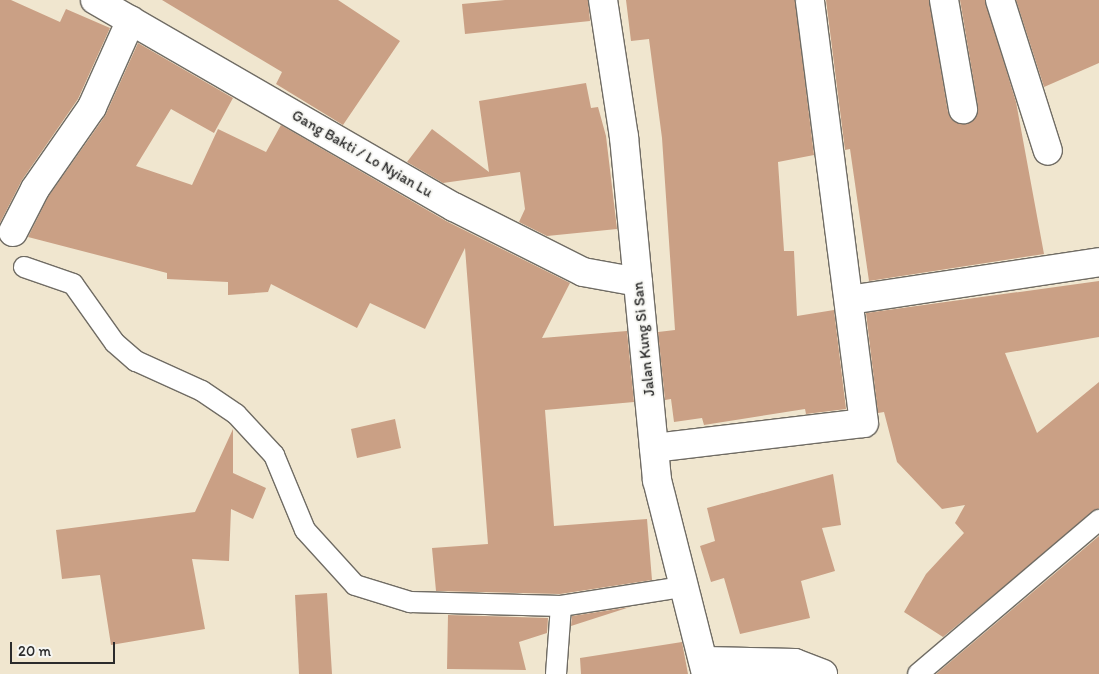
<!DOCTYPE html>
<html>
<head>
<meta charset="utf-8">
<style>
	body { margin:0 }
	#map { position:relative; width:1099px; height:674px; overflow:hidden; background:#f0e6cf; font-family:Itim,sans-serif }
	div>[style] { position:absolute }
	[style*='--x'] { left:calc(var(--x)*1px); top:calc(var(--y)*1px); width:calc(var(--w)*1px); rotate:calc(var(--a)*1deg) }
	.building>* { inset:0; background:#caa085 }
	.roads { filter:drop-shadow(1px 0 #706c64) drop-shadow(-1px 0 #706c64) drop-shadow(0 1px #706c64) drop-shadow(0 -1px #706c64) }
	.service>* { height:20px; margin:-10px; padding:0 10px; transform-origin:10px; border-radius:10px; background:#fff }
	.minor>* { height:28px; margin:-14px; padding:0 14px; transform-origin:14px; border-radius:14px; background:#fff }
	span { translate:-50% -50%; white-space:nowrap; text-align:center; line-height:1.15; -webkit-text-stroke:4px #f6f6f2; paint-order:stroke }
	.street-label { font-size:15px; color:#2b2b2b }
	.scale { position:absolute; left:10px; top:642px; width:105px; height:22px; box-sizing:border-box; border:2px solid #2b2b2b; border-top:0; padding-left:6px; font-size:15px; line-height:18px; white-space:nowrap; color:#2b2b2b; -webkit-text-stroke:4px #f6f6f2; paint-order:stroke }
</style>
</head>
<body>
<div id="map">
	<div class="building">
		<i style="clip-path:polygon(0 0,11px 0,60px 22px,66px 9px,110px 28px,78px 99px,22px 180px,0 223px)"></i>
		<i style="clip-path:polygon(162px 0,338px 0,400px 41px,343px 125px,276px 84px,282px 72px)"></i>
		<i style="clip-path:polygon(505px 0,588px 0,590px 21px,465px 34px,462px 4px)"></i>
		<i style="clip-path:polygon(626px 0,795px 0,814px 155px,778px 162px,784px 251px,794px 251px,797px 316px,834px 310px,846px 409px,806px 414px,805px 409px,704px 425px,702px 418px,674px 422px,671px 399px,665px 400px,658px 332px,675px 330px,662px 138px,649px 39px,631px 41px)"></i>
		<i style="clip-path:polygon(826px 0,929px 0,948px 112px,951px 119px,965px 124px,973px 121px,978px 107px,960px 0,985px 0,1016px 102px,1044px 254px,869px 281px,850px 149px,845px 150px)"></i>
		<i style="clip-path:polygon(1016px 0,1099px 0,1099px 63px,1044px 87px)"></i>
		<i style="clip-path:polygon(138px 43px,233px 98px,214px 133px,171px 109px,136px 166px,192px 185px,218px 129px,266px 152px,281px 125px,446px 221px,570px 283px,542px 338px,627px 331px,634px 402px,545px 410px,554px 526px,647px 519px,652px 580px,560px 594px,436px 591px,432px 548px,488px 544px,465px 248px,425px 329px,370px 303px,357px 328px,271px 284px,268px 292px,228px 295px,228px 282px,167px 279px,167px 273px,28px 237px,48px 197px,105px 116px)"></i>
		<i style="clip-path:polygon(586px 83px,591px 108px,598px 107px,606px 136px,617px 229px,547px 236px,519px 222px,525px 209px,520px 172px,443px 183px,407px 162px,432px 129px,489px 172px,479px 101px)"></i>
		<i style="clip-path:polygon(1099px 281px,1099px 337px,1005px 353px,1037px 433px,1099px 382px,1099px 508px,943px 637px,904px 612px,926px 574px,964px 533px,955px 523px,965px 505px,942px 509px,897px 462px,884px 412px,878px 413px,866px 313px)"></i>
		<i style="clip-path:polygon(395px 419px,401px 448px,357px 458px,351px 429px)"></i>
		<i style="clip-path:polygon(233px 429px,233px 473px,266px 488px,253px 519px,231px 509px,229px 561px,192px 559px,205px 629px,111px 645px,100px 575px,62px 579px,56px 530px,195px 512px)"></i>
		<i style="clip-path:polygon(833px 474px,841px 525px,822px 528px,835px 571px,801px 581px,810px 618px,740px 634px,724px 578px,711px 582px,700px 546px,715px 541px,707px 508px)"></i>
		<i style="clip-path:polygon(1099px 536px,1099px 674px,936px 674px)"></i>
		<i style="clip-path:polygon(327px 593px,332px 674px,299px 674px,295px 595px)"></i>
		<i style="clip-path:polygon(630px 607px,571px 626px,572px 616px)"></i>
		<i style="clip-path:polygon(448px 615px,548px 618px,547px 633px,519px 642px,526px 670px,447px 669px)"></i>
		<i style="clip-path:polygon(682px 642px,688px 674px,581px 674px,580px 658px)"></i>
	</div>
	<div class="roads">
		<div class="service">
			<i style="--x:24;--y:267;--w:52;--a:19.1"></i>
			<i style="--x:73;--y:284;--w:72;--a:54.6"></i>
			<i style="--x:115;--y:343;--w:28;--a:41"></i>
			<i style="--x:136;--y:361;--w:72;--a:24.4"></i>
			<i style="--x:202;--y:391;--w:41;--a:34.1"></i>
			<i style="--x:236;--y:414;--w:56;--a:47.2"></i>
			<i style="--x:274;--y:455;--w:81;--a:67.5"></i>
			<i style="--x:305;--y:530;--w:74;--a:47.7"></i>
			<i style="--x:355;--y:585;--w:58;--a:17.2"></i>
			<i style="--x:410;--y:602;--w:151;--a:1.5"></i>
			<i style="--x:556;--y:674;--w:68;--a:-85.8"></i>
			<i style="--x:561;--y:606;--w:123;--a:-8.9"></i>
			<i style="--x:918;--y:674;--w:238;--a:-40.4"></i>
		</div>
		<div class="minor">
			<i style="--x:95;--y:0;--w:414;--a:30"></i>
			<i style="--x:454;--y:207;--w:144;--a:26.7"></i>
			<i style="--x:583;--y:272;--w:56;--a:10.3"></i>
			<i style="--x:603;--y:0;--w:139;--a:81.3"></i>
			<i style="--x:624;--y:137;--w:345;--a:84.5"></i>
			<i style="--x:657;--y:480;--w:200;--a:75.8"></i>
			<i style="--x:944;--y:0;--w:111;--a:80.1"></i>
			<i style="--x:1000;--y:0;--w:158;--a:72.4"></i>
			<i style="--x:13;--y:232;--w:48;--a:-62.9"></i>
			<i style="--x:35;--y:189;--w:100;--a:-55.2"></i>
			<i style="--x:92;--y:107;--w:95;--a:-65.9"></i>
			<i style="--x:849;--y:300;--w:253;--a:-8.6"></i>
			<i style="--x:654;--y:448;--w:211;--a:-6.8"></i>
			<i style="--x:864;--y:423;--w:426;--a:-97.3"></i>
			<i style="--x:705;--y:661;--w:90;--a:1.3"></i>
			<i style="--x:795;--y:663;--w:30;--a:21"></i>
		</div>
	</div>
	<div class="street-label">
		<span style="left:362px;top:154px;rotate:30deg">Gang Bakti / Lo Nyian Lu</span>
		<span style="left:644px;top:339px;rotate:-96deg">Jalan Kung Si San</span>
	</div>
	<div class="scale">20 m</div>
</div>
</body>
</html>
